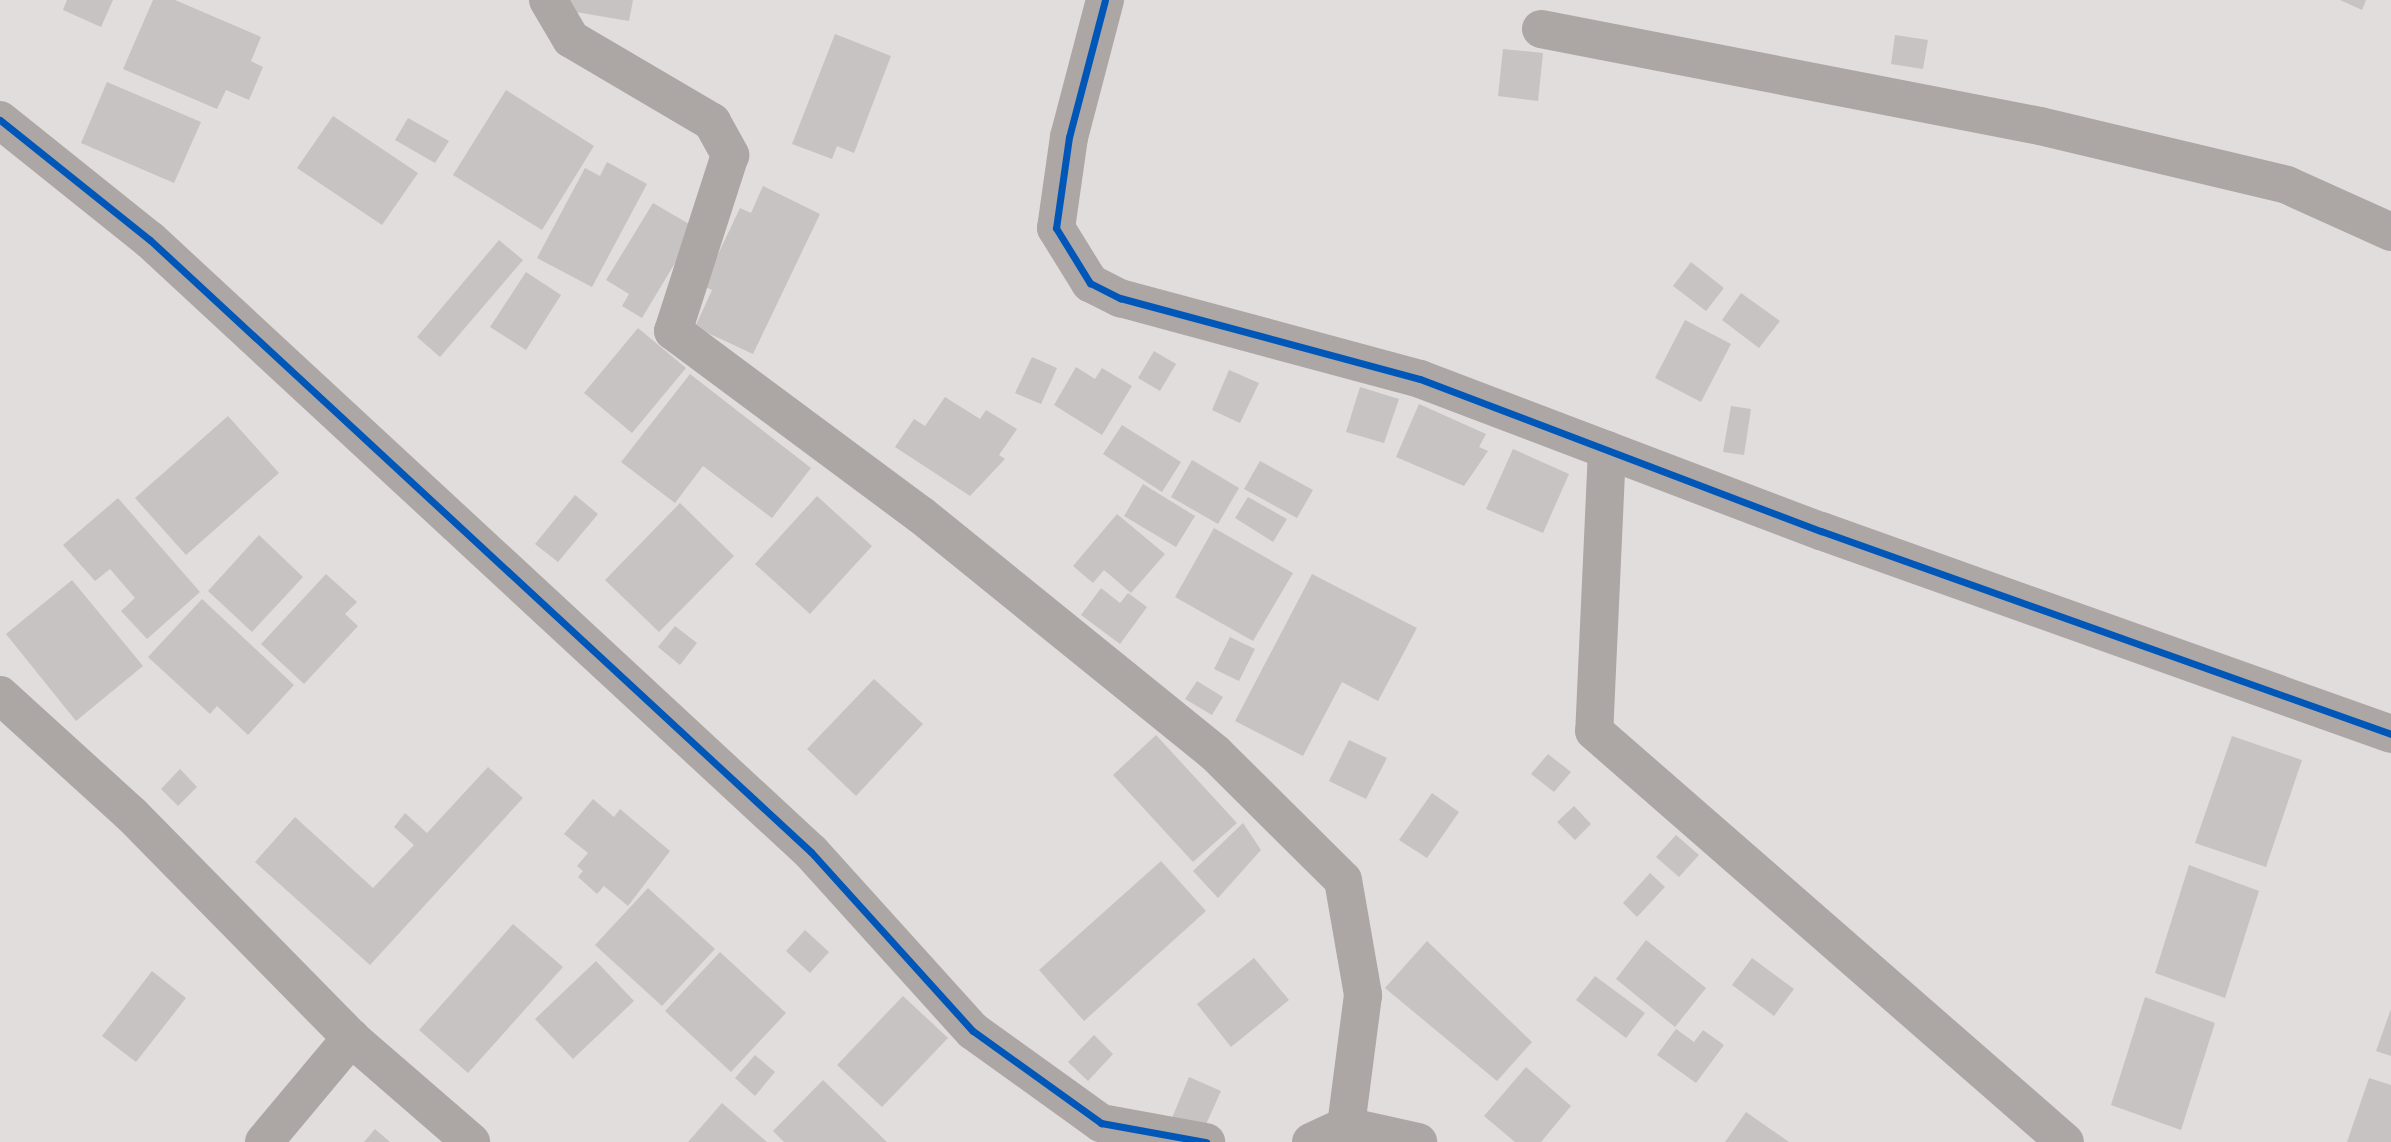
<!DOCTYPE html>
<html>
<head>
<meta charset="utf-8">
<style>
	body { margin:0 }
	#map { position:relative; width:2391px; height:1142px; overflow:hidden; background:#e2dddd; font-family:Quicksand,sans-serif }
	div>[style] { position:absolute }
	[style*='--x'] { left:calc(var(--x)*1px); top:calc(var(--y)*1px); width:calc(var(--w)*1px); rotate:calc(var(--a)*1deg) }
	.building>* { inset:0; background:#c6c3c2 }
	.minor>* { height:38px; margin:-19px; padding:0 19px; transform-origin:19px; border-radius:19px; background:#aca6a5 }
	.cycleway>* { height:7px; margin:-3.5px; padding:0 3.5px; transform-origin:3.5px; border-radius:3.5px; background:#0057b8 }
	span { translate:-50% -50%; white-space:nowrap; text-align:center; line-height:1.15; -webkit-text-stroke:5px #f1eae8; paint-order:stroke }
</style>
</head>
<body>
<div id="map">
	<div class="building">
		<i style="clip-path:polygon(67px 0,113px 0,101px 27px,63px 10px)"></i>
		<i style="clip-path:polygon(153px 0,175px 0,261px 37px,251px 61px,263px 67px,249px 100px,226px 90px,217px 109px,123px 69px)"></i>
		<i style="clip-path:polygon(565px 0,633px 0,629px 21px,564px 10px)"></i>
		<i style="clip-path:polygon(2340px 0,2366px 0,2362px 10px)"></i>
		<i style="clip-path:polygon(835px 34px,891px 56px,854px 153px,837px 146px,832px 159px,792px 144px)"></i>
		<i style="clip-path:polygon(1895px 35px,1928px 40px,1923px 69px,1891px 64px)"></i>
		<i style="clip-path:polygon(1503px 49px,1543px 53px,1538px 101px,1498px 96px)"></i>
		<i style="clip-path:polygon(107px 82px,201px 122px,174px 183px,81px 143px)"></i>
		<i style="clip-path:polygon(506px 90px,594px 146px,542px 230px,453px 175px)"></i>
		<i style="clip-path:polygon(333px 116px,418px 173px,382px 225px,297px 168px)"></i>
		<i style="clip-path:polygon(408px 118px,449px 141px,435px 163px,395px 140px)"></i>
		<i style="clip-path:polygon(607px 162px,647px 184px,592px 287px,537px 258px,585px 168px,600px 176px)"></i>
		<i style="clip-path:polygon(763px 186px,820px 214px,753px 354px,695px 327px,712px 290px,703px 286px,740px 208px,751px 213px)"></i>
		<i style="clip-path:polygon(653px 203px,696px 228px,642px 318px,622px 306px,629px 294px,606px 280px)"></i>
		<i style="clip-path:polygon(499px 240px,523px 260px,440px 357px,417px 337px)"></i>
		<i style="clip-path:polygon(1691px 262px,1724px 288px,1706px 311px,1673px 286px)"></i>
		<i style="clip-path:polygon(526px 272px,561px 295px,526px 350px,490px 327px)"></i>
		<i style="clip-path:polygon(1741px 293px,1780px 321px,1759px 348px,1722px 320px)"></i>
		<i style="clip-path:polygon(1685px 320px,1731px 344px,1701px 402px,1655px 378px)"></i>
		<i style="clip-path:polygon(638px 328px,686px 368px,632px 433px,584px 393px)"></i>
		<i style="clip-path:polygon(1154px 351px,1176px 364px,1160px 391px,1138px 378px)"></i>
		<i style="clip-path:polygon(1032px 357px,1057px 368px,1041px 404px,1015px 393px)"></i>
		<i style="clip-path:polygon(1076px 367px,1095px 379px,1102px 368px,1132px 386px,1102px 435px,1054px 405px)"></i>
		<i style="clip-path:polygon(1229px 370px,1259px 383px,1240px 423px,1212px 410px)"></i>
		<i style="clip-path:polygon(690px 374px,811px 468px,772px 518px,703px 466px,675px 503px,621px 462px)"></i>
		<i style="clip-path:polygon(1360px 387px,1399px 399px,1384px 443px,1346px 432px)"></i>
		<i style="clip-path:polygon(945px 397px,980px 419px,986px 410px,1017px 429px,999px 455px,1005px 459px,970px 496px,895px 447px,914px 419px,925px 426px)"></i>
		<i style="clip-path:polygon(1419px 404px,1486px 434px,1479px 447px,1488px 451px,1464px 486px,1396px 457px)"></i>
		<i style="clip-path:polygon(1731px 406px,1751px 409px,1744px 455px,1723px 452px)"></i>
		<i style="clip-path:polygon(228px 416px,279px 473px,186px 555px,135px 498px)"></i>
		<i style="clip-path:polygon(1122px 425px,1181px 462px,1162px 492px,1103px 454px)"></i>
		<i style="clip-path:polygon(1513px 449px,1569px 474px,1543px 533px,1486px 509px)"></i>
		<i style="clip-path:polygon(1192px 460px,1239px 488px,1218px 524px,1171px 497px)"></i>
		<i style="clip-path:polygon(1260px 461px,1313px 490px,1297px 518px,1244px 489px)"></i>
		<i style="clip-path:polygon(1143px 484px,1195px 516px,1176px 547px,1124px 516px)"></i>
		<i style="clip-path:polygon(575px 495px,598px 514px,558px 562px,535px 544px)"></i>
		<i style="clip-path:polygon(817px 496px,872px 546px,810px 614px,755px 564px)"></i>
		<i style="clip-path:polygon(1248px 497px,1287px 519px,1273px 542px,1235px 518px)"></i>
		<i style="clip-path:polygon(118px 498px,200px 592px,147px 639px,121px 611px,135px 598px,110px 569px,95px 581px,63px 545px)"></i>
		<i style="clip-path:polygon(680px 503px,734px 556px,659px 632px,605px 580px)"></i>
		<i style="clip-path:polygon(1117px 514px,1165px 554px,1131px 593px,1104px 570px,1093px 583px,1073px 566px)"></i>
		<i style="clip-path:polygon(1214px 528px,1293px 573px,1253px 641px,1175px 597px)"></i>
		<i style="clip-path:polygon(259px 535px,303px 577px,252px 632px,208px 591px)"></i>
		<i style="clip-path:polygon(326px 574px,357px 602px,345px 614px,358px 626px,304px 684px,261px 644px)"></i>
		<i style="clip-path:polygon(1312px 574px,1417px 628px,1378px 701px,1342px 682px,1303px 756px,1235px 721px)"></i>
		<i style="clip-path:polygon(72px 580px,143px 666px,76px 721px,6px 634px)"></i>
		<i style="clip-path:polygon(1101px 588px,1120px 603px,1128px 593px,1147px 607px,1120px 644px,1081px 615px)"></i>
		<i style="clip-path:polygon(202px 599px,294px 685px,248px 735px,217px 706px,210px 714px,148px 657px)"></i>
		<i style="clip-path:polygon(675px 626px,697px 643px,680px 665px,658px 647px)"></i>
		<i style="clip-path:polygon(1230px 637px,1255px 649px,1239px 681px,1214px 669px)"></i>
		<i style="clip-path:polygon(874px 679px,923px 724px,856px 796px,807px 749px)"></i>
		<i style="clip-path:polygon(1197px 681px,1223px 697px,1212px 715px,1185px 699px)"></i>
		<i style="clip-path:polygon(1156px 735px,1237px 823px,1193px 862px,1113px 775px)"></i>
		<i style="clip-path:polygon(2232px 736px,2302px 760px,2266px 867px,2195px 843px)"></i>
		<i style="clip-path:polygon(1349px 740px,1387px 758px,1366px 799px,1329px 781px)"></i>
		<i style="clip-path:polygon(1548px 754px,1571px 772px,1554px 792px,1531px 774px)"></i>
		<i style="clip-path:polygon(488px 767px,523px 798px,370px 965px,255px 862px,295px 817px,373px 888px,414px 845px,394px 827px,405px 813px,427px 833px)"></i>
		<i style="clip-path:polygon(180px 769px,197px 787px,178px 806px,161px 789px)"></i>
		<i style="clip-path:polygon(1432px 793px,1459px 812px,1427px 858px,1399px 840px)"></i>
		<i style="clip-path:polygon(593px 799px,614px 817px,620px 809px,670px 851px,628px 906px,604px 886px,597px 894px,578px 877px,583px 871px,577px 866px,588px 853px,564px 834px)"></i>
		<i style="clip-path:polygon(1574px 806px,1591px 824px,1575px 840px,1557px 822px)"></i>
		<i style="clip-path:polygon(1243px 823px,1261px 850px,1218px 898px,1193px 871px)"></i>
		<i style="clip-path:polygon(1676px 835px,1699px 855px,1679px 877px,1656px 857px)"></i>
		<i style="clip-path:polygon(1161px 861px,1206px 911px,1084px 1021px,1039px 970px)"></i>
		<i style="clip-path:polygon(2189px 865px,2259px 891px,2225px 998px,2155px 973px)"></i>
		<i style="clip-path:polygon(1650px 873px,1665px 887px,1637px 917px,1623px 903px)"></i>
		<i style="clip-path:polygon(648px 888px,715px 949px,662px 1006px,595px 945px)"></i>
		<i style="clip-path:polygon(513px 924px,563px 967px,468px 1073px,419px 1030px)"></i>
		<i style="clip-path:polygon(805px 930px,829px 952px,810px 973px,786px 951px)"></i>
		<i style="clip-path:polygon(1646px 940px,1706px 988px,1675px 1027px,1616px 979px)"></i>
		<i style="clip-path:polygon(1427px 941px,1532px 1042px,1497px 1081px,1385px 988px)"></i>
		<i style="clip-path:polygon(720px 952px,786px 1013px,731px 1072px,665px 1011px)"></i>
		<i style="clip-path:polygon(1254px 958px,1289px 1000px,1231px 1047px,1197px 1004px)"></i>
		<i style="clip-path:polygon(1752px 958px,1794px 989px,1774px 1016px,1732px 985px)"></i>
		<i style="clip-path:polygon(596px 961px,634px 1001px,573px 1059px,535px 1019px)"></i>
		<i style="clip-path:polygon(152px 971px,186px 998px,136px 1062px,102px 1036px)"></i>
		<i style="clip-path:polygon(1595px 976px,1645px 1013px,1626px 1038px,1576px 1000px)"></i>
		<i style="clip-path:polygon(903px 996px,948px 1038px,882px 1107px,837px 1065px)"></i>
		<i style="clip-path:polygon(2145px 997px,2215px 1023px,2181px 1130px,2111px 1105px)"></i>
		<i style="clip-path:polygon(2391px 1009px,2391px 1056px,2376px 1051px)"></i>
		<i style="clip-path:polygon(1676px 1029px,1694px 1042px,1703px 1030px,1724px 1045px,1696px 1083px,1657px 1055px)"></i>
		<i style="clip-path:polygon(1094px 1035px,1113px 1054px,1088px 1081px,1068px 1062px)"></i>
		<i style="clip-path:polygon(755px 1055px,775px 1072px,755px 1096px,735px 1078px)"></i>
		<i style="clip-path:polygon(1526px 1067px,1571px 1106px,1541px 1142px,1515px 1142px,1484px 1116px)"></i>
		<i style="clip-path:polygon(1189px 1077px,1221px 1091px,1203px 1131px,1172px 1118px)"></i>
		<i style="clip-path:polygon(2369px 1078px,2391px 1085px,2391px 1142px,2347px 1142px)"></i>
		<i style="clip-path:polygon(823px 1080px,887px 1142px,784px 1142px,773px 1131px)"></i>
		<i style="clip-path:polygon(722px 1103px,767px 1142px,688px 1142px)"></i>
		<i style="clip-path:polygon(1746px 1112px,1789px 1142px,1725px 1142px)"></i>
		<i style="clip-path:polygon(375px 1129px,390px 1142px,364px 1142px)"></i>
	</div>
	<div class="minor">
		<i style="--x:548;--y:0;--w:45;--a:59.5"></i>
		<i style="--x:571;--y:39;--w:164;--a:30.5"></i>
		<i style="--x:712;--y:122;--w:38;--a:61"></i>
		<i style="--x:730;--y:155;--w:185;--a:107.9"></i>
		<i style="--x:673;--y:331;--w:309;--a:36.6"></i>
		<i style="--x:921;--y:515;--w:378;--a:39"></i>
		<i style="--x:1215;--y:753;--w:180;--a:44.8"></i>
		<i style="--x:1343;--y:880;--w:117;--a:80.1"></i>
		<i style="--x:1363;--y:995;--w:132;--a:97.4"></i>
		<i style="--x:1105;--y:0;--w:142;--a:104.7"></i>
		<i style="--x:1069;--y:137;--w:92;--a:98.1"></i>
		<i style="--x:1056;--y:228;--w:65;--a:58.3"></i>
		<i style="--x:1090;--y:283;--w:34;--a:27"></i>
		<i style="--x:1120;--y:298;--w:311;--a:15.1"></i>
		<i style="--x:1420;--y:379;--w:429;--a:20.8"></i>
		<i style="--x:1821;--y:531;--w:605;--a:19.6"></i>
		<i style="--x:1541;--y:29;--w:508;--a:11"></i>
		<i style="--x:2040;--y:126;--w:254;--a:13.4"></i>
		<i style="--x:2287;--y:185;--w:114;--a:24.3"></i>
		<i style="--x:0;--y:120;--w:192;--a:38.7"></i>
		<i style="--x:150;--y:240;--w:901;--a:42.8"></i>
		<i style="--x:811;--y:852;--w:241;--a:47.9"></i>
		<i style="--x:973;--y:1031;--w:158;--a:35.7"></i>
		<i style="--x:1101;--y:1123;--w:107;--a:10.3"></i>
		<i style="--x:1607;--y:450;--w:281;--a:92.6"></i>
		<i style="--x:1594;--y:731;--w:625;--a:41.11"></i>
		<i style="--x:0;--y:695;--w:178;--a:42.3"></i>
		<i style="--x:132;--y:815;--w:313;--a:45.5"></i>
		<i style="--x:351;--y:1038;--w:159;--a:40.9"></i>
		<i style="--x:264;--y:1142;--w:136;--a:-50.1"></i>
		<i style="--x:1311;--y:1142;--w:38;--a:-25"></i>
		<i style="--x:1346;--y:1126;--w:74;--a:12.5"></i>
	</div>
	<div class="cycleway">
		<i style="--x:1105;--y:0;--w:142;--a:104.7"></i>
		<i style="--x:1069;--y:137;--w:92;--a:98.1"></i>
		<i style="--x:1056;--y:228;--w:65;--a:58.3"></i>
		<i style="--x:1090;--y:283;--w:34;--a:27"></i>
		<i style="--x:1120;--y:298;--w:311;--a:15.1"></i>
		<i style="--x:1420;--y:379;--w:429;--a:20.8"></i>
		<i style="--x:1821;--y:531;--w:605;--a:19.6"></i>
		<i style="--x:0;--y:120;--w:192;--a:38.7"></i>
		<i style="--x:150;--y:240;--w:901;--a:42.8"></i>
		<i style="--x:811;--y:852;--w:241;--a:47.9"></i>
		<i style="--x:973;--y:1031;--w:158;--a:35.7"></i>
		<i style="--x:1101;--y:1123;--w:107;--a:10.3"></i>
	</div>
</div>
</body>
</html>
